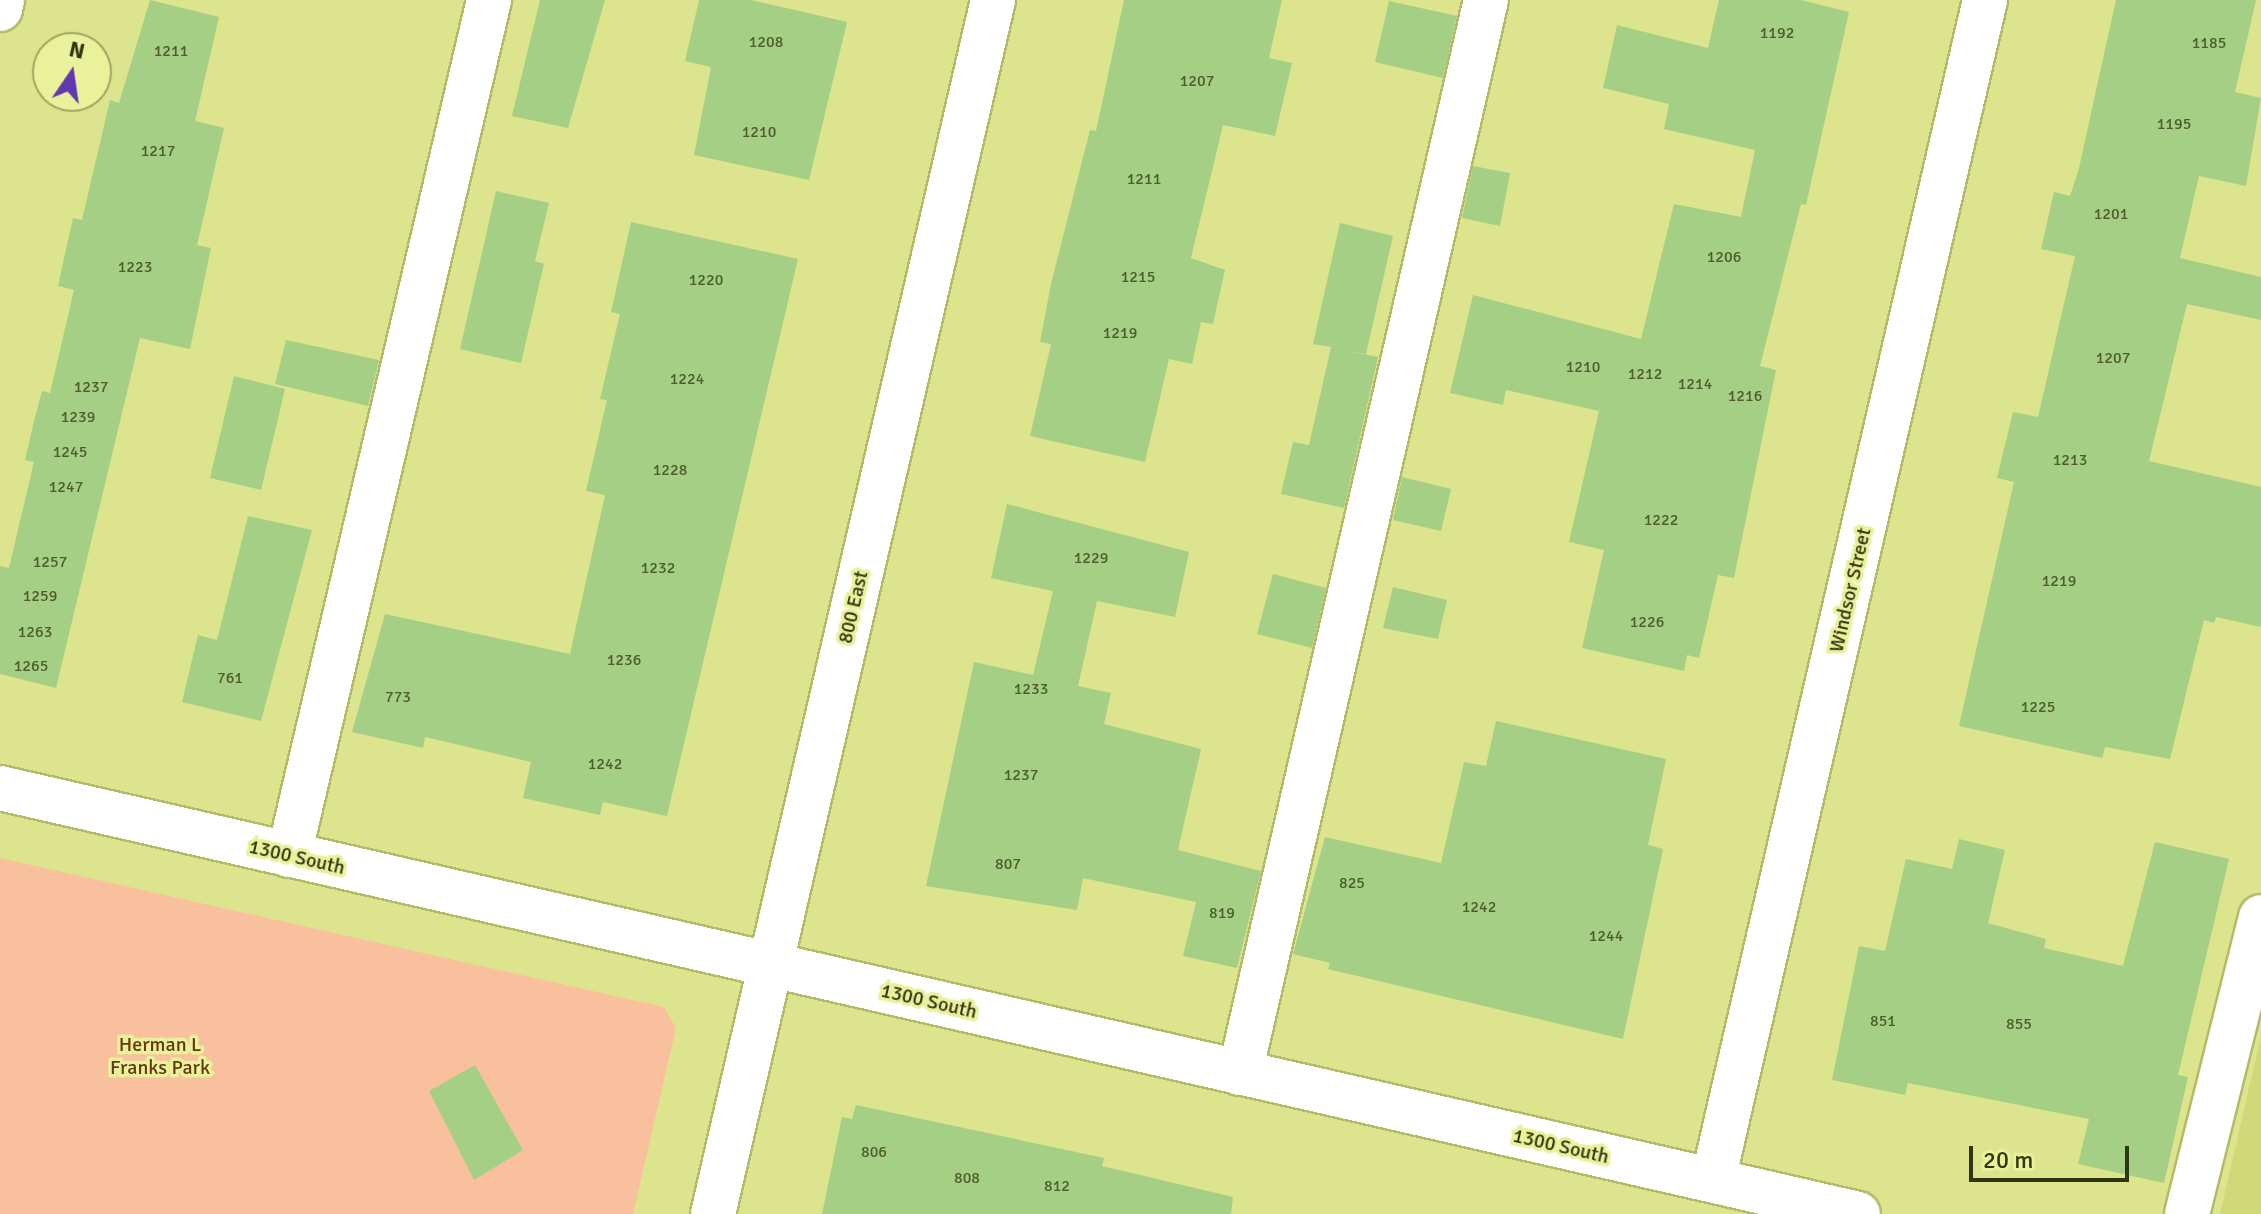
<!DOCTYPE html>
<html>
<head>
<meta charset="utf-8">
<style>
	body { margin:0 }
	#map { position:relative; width:2261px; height:1214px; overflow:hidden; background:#dce48e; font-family:Signika,sans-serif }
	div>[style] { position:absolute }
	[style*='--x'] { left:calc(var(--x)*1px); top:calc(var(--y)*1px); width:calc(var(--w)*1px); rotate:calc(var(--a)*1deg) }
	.built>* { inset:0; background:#d0d879 }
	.green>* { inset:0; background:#f9c09d }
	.building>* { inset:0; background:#a4cf85 }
	.roads { filter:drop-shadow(2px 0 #b4bb66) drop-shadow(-2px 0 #b4bb66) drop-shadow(0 2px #b4bb66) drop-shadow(0 -2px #b4bb66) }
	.minor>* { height:44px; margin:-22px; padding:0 22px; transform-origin:22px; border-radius:22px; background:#fff }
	span { translate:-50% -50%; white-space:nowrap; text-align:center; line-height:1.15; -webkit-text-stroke:7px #e9f19a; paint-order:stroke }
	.number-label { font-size:16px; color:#4e5c2e }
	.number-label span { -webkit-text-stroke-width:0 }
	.street-label { font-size:20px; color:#323511 }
	.park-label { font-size:20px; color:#683610 }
	.north { position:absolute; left:32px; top:32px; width:80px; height:80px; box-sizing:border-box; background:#e9f19a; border:2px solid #a0a663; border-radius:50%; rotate:13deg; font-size:22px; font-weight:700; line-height:32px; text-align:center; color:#323511 }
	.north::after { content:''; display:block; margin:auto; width:28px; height:36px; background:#6039b1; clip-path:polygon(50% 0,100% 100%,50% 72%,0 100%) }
	.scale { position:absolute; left:1969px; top:1146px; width:160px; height:36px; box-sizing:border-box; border:4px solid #323511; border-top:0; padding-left:10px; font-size:24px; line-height:28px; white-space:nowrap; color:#323511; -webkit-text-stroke:6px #e9f19a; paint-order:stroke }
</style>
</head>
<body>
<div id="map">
	<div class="built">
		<i style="clip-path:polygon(2261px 1036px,2261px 1214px,2220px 1214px)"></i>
	</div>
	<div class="green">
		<i style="clip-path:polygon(0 858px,664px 1007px,676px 1028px,633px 1214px,0 1214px)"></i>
	</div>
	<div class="building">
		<i style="clip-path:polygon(150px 0,219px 17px,195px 121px,224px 128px,197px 245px,211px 248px,190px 349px,140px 338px,56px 688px,0 674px,0 566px,9px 568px,34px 462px,25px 460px,33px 425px,42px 391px,50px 393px,74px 290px,58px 286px,73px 218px,82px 220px,110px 100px,119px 103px)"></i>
		<i style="clip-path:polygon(540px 0,605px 0,568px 128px,512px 116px)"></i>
		<i style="clip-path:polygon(699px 0,751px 0,847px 22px,809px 180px,694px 155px,711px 67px,685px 61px)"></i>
		<i style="clip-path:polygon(1124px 0,1282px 0,1269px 58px,1292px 63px,1275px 136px,1223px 125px,1191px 258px,1225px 270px,1213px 324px,1201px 322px,1192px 364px,1169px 359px,1145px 462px,1030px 436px,1051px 344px,1040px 342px,1051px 284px,1090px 130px,1096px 131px)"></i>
		<i style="clip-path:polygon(1719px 0,1801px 0,1849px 12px,1806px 205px,1801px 204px,1760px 366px,1776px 370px,1734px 578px,1718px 575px,1699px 658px,1687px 655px,1684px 671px,1582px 648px,1604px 550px,1569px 542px,1599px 411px,1506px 390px,1503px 405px,1450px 393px,1473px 295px,1641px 339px,1674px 204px,1741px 217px,1755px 150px,1664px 129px,1669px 104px,1603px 88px,1617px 25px,1708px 48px)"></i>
		<i style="clip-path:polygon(2116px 0,2256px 0,2235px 92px,2261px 98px,2246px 186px,2199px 176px,2180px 258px,2261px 277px,2261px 320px,2187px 304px,2149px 461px,2261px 487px,2261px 627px,2216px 617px,2214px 623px,2204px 620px,2170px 759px,2105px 747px,2102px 758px,1959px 726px,2014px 482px,1997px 478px,2013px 412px,2038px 417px,2075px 256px,2041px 249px,2054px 192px,2070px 196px,2079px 168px)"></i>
		<i style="clip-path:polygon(1389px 1px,1457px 16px,1443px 78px,1375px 62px)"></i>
		<i style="clip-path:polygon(1473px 166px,1510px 173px,1500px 226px,1462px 218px)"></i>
		<i style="clip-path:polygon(496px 191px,549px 203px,535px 261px,544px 264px,521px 363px,460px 349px)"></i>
		<i style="clip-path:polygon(631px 222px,798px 259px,667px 816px,603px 802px,600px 815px,523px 798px,531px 762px,425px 737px,423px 748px,352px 732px,385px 614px,570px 654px,605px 495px,586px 491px,607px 400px,600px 399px,620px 314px,611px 312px)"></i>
		<i style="clip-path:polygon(1340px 223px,1393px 236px,1366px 354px,1343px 350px,1378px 357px,1344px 508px,1281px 494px,1293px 442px,1309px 445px,1331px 347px,1313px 344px)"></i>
		<i style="clip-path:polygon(286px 340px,379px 360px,368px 406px,275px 384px)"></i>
		<i style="clip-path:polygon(234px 376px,285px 389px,261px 490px,210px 478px)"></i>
		<i style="clip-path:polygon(1402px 477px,1451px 489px,1441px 531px,1393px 520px)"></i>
		<i style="clip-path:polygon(1007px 504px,1189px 552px,1175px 617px,1097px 601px,1078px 686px,1111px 693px,1104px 724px,1201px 749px,1178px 850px,1261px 871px,1237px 968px,1183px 956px,1196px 902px,1083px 878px,1077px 910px,926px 886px,974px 662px,1033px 675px,1053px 591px,991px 578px)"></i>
		<i style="clip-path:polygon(248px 516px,312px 530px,261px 721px,182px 702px,198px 635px,217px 640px)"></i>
		<i style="clip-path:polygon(1273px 574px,1326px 588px,1312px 648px,1257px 634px)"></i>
		<i style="clip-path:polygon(1393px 587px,1447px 600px,1438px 639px,1383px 628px)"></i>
		<i style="clip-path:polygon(1496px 721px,1666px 759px,1648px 845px,1663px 849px,1623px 1039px,1328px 969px,1330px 963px,1293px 954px,1325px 837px,1441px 863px,1464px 762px,1486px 766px)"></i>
		<i style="clip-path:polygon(1959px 839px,2005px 850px,1988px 923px,2046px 939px,2044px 948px,2123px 966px,2155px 842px,2229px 859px,2178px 1075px,2188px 1077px,2164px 1183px,2078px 1164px,2089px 1119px,1908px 1083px,1905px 1095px,1832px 1080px,1859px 946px,1885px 951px,1906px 859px,1952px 869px)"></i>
		<i style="clip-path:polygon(475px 1065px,523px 1150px,474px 1180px,429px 1091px)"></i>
		<i style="clip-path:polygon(856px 1105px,1104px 1158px,1102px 1166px,1233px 1197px,1231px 1214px,822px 1214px,842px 1117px,852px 1119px)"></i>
	</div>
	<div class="roads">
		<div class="minor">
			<i style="--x:0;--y:9;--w:9;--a:-77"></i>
			<i style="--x:0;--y:788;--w:1906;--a:12.91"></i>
			<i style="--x:289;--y:855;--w:878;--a:-76.83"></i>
			<i style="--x:1240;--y:1073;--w:1101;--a:-77.09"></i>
			<i style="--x:1713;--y:1180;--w:1211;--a:-77.02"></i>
			<i style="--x:713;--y:1214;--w:1246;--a:-77.01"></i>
			<i style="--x:2187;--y:1214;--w:306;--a:-76"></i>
		</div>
	</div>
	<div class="number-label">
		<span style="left:1777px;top:33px">1192</span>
		<span style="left:766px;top:42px">1208</span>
		<span style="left:2209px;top:43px">1185</span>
		<span style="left:171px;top:51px">1211</span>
		<span style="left:1197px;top:81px">1207</span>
		<span style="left:2174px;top:124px">1195</span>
		<span style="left:759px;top:132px">1210</span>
		<span style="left:158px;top:151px">1217</span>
		<span style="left:1144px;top:179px">1211</span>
		<span style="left:2111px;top:214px">1201</span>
		<span style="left:1724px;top:257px">1206</span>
		<span style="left:135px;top:267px">1223</span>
		<span style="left:1138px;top:277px">1215</span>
		<span style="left:706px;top:280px">1220</span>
		<span style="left:1120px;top:333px">1219</span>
		<span style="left:2113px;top:358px">1207</span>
		<span style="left:1583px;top:367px">1210</span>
		<span style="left:1645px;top:374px">1212</span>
		<span style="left:687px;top:379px">1224</span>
		<span style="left:1695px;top:384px">1214</span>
		<span style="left:91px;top:387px">1237</span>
		<span style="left:1745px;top:396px">1216</span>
		<span style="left:78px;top:417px">1239</span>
		<span style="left:70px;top:452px">1245</span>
		<span style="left:2070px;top:460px">1213</span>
		<span style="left:670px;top:470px">1228</span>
		<span style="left:66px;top:487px">1247</span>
		<span style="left:1661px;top:520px">1222</span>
		<span style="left:1091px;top:558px">1229</span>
		<span style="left:50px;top:562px">1257</span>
		<span style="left:658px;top:568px">1232</span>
		<span style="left:2059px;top:581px">1219</span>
		<span style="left:40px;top:596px">1259</span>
		<span style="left:1647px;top:622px">1226</span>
		<span style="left:35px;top:632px">1263</span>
		<span style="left:624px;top:660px">1236</span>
		<span style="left:31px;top:666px">1265</span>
		<span style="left:230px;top:678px">761</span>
		<span style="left:1031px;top:689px">1233</span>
		<span style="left:398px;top:697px">773</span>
		<span style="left:2038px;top:707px">1225</span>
		<span style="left:605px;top:764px">1242</span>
		<span style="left:1021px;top:775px">1237</span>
		<span style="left:1008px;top:864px">807</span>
		<span style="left:1352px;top:883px">825</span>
		<span style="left:1479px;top:907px">1242</span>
		<span style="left:1222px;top:913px">819</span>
		<span style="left:1606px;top:936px">1244</span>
		<span style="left:1883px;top:1021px">851</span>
		<span style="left:2019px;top:1024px">855</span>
		<span style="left:874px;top:1152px">806</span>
		<span style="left:967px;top:1178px">808</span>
		<span style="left:1057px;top:1186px">812</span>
	</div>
	<div class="street-label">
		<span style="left:1850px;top:590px;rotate:-77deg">Windsor Street</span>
		<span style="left:853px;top:607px;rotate:-77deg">800 East</span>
		<span style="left:297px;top:857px;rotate:13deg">1300 South</span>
		<span style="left:929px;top:1001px;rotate:13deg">1300 South</span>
		<span style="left:1561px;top:1146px;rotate:13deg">1300 South</span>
	</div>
	<div class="park-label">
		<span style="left:160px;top:1056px">Herman L<br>Franks Park</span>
	</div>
	<div class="north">N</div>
	<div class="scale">20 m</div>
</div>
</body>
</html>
